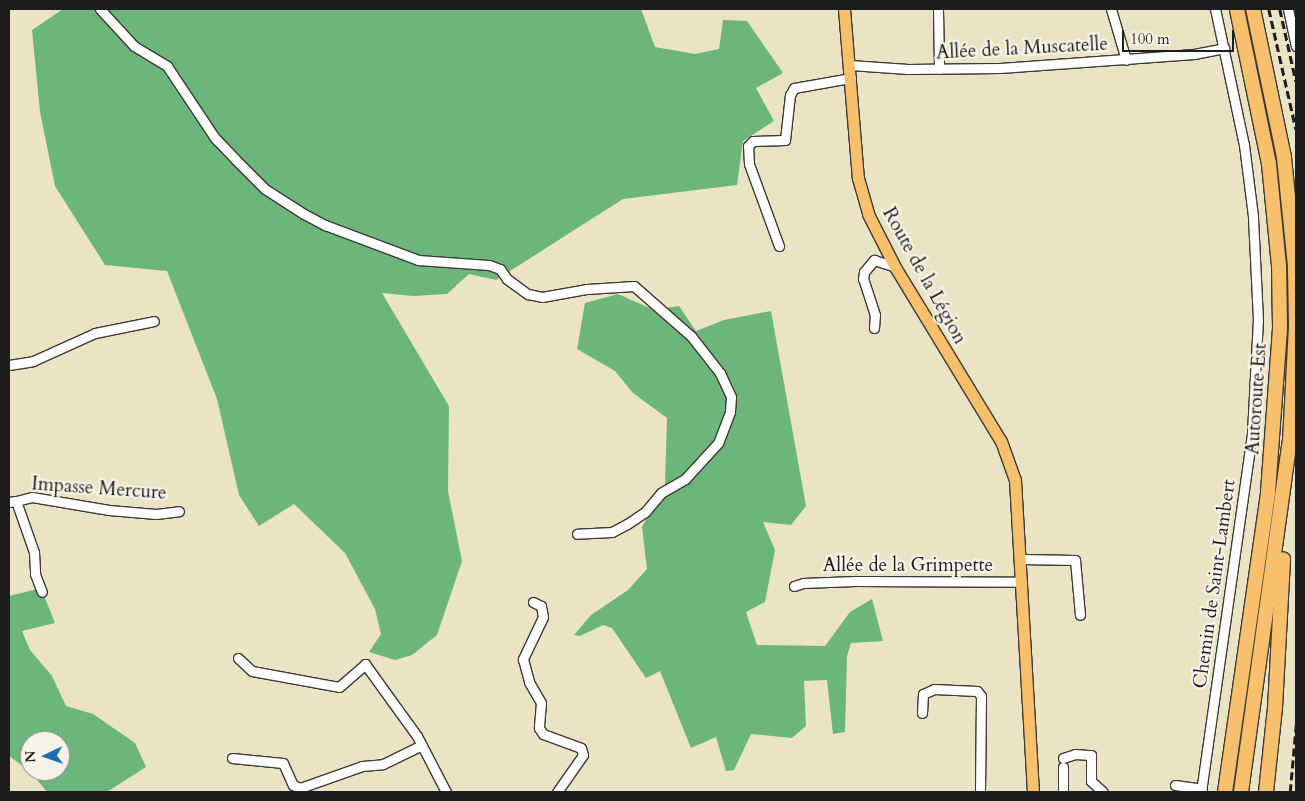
<!DOCTYPE html>
<html>
<head>
<meta charset="utf-8">
<style>
	body { margin:0 }
	#map { position:relative; width:1305px; height:801px; overflow:hidden; background:#eae4c4; font-family:Cardo,serif }
	div>[style] { position:absolute }
	[style*='--x'] { left:calc(var(--x)*1px); top:calc(var(--y)*1px); width:calc(var(--w)*1px); rotate:calc(var(--a)*1deg) }
	.forest>* { inset:0; background:#6cb67c }
	.roads { filter:drop-shadow(1px 0 #3b3a35) drop-shadow(-1px 0 #3b3a35) drop-shadow(0 1px #3b3a35) drop-shadow(0 -1px #3b3a35) }
	.minor>* { height:9px; margin:-4.5px; padding:0 4.5px; transform-origin:4.5px; border-radius:4.5px; background:#fff }
	.major>* { height:11px; margin:-5.5px; padding:0 5.5px; transform-origin:5.5px; border-radius:5.5px; background:#f8bf6c }
	.highway>* { height:14px; margin:-7px; padding:0 7px; transform-origin:7px; border-radius:7px; background:#f8bf6c }
	.rail>* { height:2.5px; margin-top:-1.25px; transform-origin:0; background:repeating-linear-gradient(90deg,#1c1c1c 0 8px,transparent 0 12px) }
	span { translate:-50% -50%; white-space:nowrap; text-align:center; line-height:1.15; -webkit-text-stroke:4.5px #f7f3e8; paint-order:stroke }
	.street-label { font-size:19px; color:#1c1c1c }
	.frame { position:absolute; inset:0; border:10px solid #1c1c1c; pointer-events:none }
	.north { position:absolute; left:20px; top:731px; width:50px; height:50px; box-sizing:border-box; background:#f7f3e8; border:1px solid #9f9d96; border-radius:50%; rotate:267deg; font-size:14px; font-weight:700; line-height:20px; text-align:center; color:#1c1c1c }
	.north::after { content:''; display:block; margin:auto; width:18px; height:22px; background:#1f6fb2; clip-path:polygon(50% 0,100% 100%,50% 72%,0 100%) }
	.scale { position:absolute; left:1122px; top:30px; width:112px; height:22px; box-sizing:border-box; border:2px solid #1c1c1c; border-top:0; padding-left:6px; font-size:15px; line-height:18px; white-space:nowrap; color:#1c1c1c; -webkit-text-stroke:4px #f7f3e8; paint-order:stroke }
</style>
</head>
<body>
<div id="map">
	<div class="forest">
		<i style="clip-path:polygon(63px 9px,641px 9px,655px 47px,695px 54px,719px 49px,723px 20px,747px 21px,783px 73px,756px 88px,774px 121px,743px 141px,737px 185px,623px 199px,496px 280px,469px 274px,447px 294px,413px 296px,382px 293px,449px 406px,448px 491px,462px 561px,437px 635px,412px 655px,395px 660px,369px 652px,381px 634px,375px 609px,345px 553px,294px 504px,259px 526px,239px 495px,217px 399px,167px 271px,105px 265px,55px 186px,40px 112px,32px 30px)"></i>
		<i style="clip-path:polygon(618px 294px,654px 310px,679px 306px,696px 331px,724px 320px,771px 311px,806px 506px,791px 525px,763px 522px,775px 550px,765px 602px,746px 612px,757px 645px,825px 646px,850px 612px,872px 599px,883px 641px,851px 643px,847px 656px,845px 732px,833px 734px,827px 680px,804px 681px,806px 726px,792px 738px,751px 734px,734px 770px,726px 771px,716px 737px,691px 748px,660px 671px,646px 678px,612px 628px,603px 625px,580px 636px,574px 635px,591px 615px,628px 590px,647px 569px,642px 527px,665px 485px,667px 418px,633px 393px,615px 371px,577px 349px,585px 303px)"></i>
		<i style="clip-path:polygon(evenodd,41px 588px,55px 623px,22px 631px,30px 650px,52px 676px,66px 706px,93px 714px,135px 743px,146px 767px,107px 792px,47px 792px,30px 771px,9px 756px,9px 596px,41px 588px,30px 741px,60px 741px,60px 771px,30px 771px,30px 741px)"></i>
	</div>
	<div class="roads">
		<div class="minor">
			<i style="--x:100;--y:9;--w:50;--a:47.4"></i>
			<i style="--x:134;--y:46;--w:39;--a:31"></i>
			<i style="--x:167;--y:66;--w:87;--a:56.3"></i>
			<i style="--x:215;--y:138;--w:29;--a:46"></i>
			<i style="--x:235;--y:159;--w:42;--a:45"></i>
			<i style="--x:265;--y:189;--w:46;--a:32.7"></i>
			<i style="--x:304;--y:214;--w:24;--a:28"></i>
			<i style="--x:325;--y:225;--w:99;--a:20.6"></i>
			<i style="--x:418;--y:260;--w:71;--a:4"></i>
			<i style="--x:489;--y:265;--w:12;--a:20"></i>
			<i style="--x:500;--y:269;--w:12;--a:55"></i>
			<i style="--x:507;--y:279;--w:26;--a:36"></i>
			<i style="--x:528;--y:294;--w:14;--a:12"></i>
			<i style="--x:542;--y:297;--w:46;--a:-10.1"></i>
			<i style="--x:587;--y:289;--w:47;--a:-3.7"></i>
			<i style="--x:634;--y:286;--w:76;--a:41.3"></i>
			<i style="--x:691;--y:336;--w:47;--a:51.9"></i>
			<i style="--x:720;--y:373;--w:26;--a:65"></i>
			<i style="--x:731;--y:397;--w:15;--a:94"></i>
			<i style="--x:730;--y:412;--w:33;--a:111"></i>
			<i style="--x:718;--y:443;--w:49;--a:132.5"></i>
			<i style="--x:685;--y:479;--w:28;--a:150"></i>
			<i style="--x:661;--y:493;--w:25;--a:130"></i>
			<i style="--x:645;--y:512;--w:22;--a:146"></i>
			<i style="--x:627;--y:524;--w:17;--a:152"></i>
			<i style="--x:612;--y:532;--w:35;--a:177"></i>
			<i style="--x:938;--y:9;--w:60;--a:89"></i>
			<i style="--x:1111;--y:9;--w:53;--a:73.6"></i>
			<i style="--x:1288;--y:9;--w:38;--a:78"></i>
			<i style="--x:850;--y:65;--w:58;--a:3.9"></i>
			<i style="--x:908;--y:69;--w:92;--a:-0.6"></i>
			<i style="--x:1000;--y:68;--w:195;--a:-4.1"></i>
			<i style="--x:1194;--y:54;--w:31;--a:-11"></i>
			<i style="--x:779;--y:246;--w:87;--a:-110.1"></i>
			<i style="--x:749;--y:164;--w:18;--a:-93"></i>
			<i style="--x:748;--y:146;--w:7;--a:-45"></i>
			<i style="--x:753;--y:141;--w:32;--a:-2"></i>
			<i style="--x:785;--y:140;--w:45;--a:-83.7"></i>
			<i style="--x:790;--y:95;--w:8;--a:-60"></i>
			<i style="--x:794;--y:88;--w:58;--a:-10"></i>
			<i style="--x:874;--y:328;--w:13;--a:-86"></i>
			<i style="--x:875;--y:315;--w:38;--a:-108"></i>
			<i style="--x:863;--y:279;--w:7;--a:-82"></i>
			<i style="--x:864;--y:272;--w:16;--a:-50"></i>
			<i style="--x:874;--y:260;--w:22;--a:18"></i>
			<i style="--x:9;--y:365;--w:24;--a:-9"></i>
			<i style="--x:33;--y:361;--w:68;--a:-24.3"></i>
			<i style="--x:95;--y:333;--w:60;--a:-11.5"></i>
			<i style="--x:16;--y:501;--w:16;--a:-14"></i>
			<i style="--x:32;--y:497;--w:78;--a:9.6"></i>
			<i style="--x:109;--y:510;--w:47;--a:4.9"></i>
			<i style="--x:156;--y:514;--w:23;--a:-7"></i>
			<i style="--x:9;--y:502;--w:7;--a:-8"></i>
			<i style="--x:16;--y:501;--w:54;--a:70.6"></i>
			<i style="--x:34;--y:552;--w:22;--a:87"></i>
			<i style="--x:35;--y:574;--w:19;--a:69"></i>
			<i style="--x:1021;--y:559;--w:54;--a:1.1"></i>
			<i style="--x:1075;--y:560;--w:55;--a:84.8"></i>
			<i style="--x:794;--y:586;--w:9;--a:-18"></i>
			<i style="--x:803;--y:583;--w:52;--a:-2.2"></i>
			<i style="--x:855;--y:581;--w:167;--a:0.3"></i>
			<i style="--x:533;--y:602;--w:9;--a:27"></i>
			<i style="--x:541;--y:606;--w:11;--a:80"></i>
			<i style="--x:543;--y:617;--w:47;--a:115.5"></i>
			<i style="--x:523;--y:659;--w:24;--a:75"></i>
			<i style="--x:529;--y:682;--w:24;--a:60"></i>
			<i style="--x:541;--y:703;--w:25;--a:95"></i>
			<i style="--x:539;--y:728;--w:7;--a:56"></i>
			<i style="--x:543;--y:734;--w:40;--a:20.2"></i>
			<i style="--x:581;--y:748;--w:7;--a:74"></i>
			<i style="--x:583;--y:755;--w:45;--a:125.1"></i>
			<i style="--x:238;--y:658;--w:19;--a:43"></i>
			<i style="--x:252;--y:671;--w:88;--a:10.4"></i>
			<i style="--x:339;--y:687;--w:35;--a:-41"></i>
			<i style="--x:365;--y:664;--w:89;--a:54.2"></i>
			<i style="--x:417;--y:736;--w:63;--a:62.6"></i>
			<i style="--x:922;--y:713;--w:19;--a:-87"></i>
			<i style="--x:923;--y:694;--w:12;--a:-24"></i>
			<i style="--x:934;--y:689;--w:43;--a:2.7"></i>
			<i style="--x:977;--y:691;--w:6;--a:51"></i>
			<i style="--x:981;--y:696;--w:96;--a:90.6"></i>
			<i style="--x:232;--y:758;--w:51;--a:5.6"></i>
			<i style="--x:283;--y:763;--w:24;--a:66"></i>
			<i style="--x:293;--y:785;--w:8;--a:23"></i>
			<i style="--x:300;--y:788;--w:66;--a:-19.5"></i>
			<i style="--x:362;--y:766;--w:21;--a:-5"></i>
			<i style="--x:383;--y:764;--w:43;--a:-26"></i>
			<i style="--x:1063;--y:758;--w:13;--a:-18"></i>
			<i style="--x:1075;--y:754;--w:16;--a:4"></i>
			<i style="--x:1091;--y:755;--w:26;--a:90"></i>
			<i style="--x:1091;--y:781;--w:16;--a:43"></i>
			<i style="--x:1063;--y:767;--w:25;--a:90"></i>
			<i style="--x:1175;--y:785;--w:27;--a:8"></i>
			<i style="--x:1201;--y:792;--w:363;--a:-81.9"></i>
			<i style="--x:1252;--y:433;--w:113;--a:-87"></i>
			<i style="--x:1258;--y:320;--w:104;--a:-92.8"></i>
			<i style="--x:1253;--y:216;--w:72;--a:-97.2"></i>
			<i style="--x:1244;--y:145;--w:139;--a:-102"></i>
		</div>
		<div class="major">
			<i style="--x:844;--y:9;--w:170;--a:85.3"></i>
			<i style="--x:858;--y:178;--w:37;--a:74"></i>
			<i style="--x:868;--y:214;--w:59;--a:63"></i>
			<i style="--x:895;--y:267;--w:204;--a:58.7"></i>
			<i style="--x:1001;--y:441;--w:41;--a:70.3"></i>
			<i style="--x:1015;--y:480;--w:313;--a:86.7"></i>
		</div>
		<div class="highway">
			<i style="--x:1225;--y:792;--w:303;--a:-81.8"></i>
			<i style="--x:1268;--y:492;--w:165;--a:-85.8"></i>
			<i style="--x:1280;--y:327;--w:61;--a:-90.9"></i>
			<i style="--x:1279;--y:266;--w:102;--a:-95.6"></i>
			<i style="--x:1269;--y:164;--w:158;--a:-101.7"></i>
			<i style="--x:1241;--y:792;--w:354;--a:-82.1"></i>
			<i style="--x:1290;--y:441;--w:115;--a:-87"></i>
			<i style="--x:1296;--y:326;--w:60;--a:-91"></i>
			<i style="--x:1295;--y:266;--w:110;--a:-95.8"></i>
			<i style="--x:1284;--y:157;--w:151;--a:-101.8"></i>
			<i style="--x:1266;--y:792;--w:84;--a:-83.9"></i>
			<i style="--x:1275;--y:708;--w:149;--a:-86.9"></i>
		</div>
	</div>
	<div class="rail">
		<i style="--x:1269;--y:9;--w:123;--a:77.3"></i>
		<i style="--x:1280;--y:9;--w:74;--a:77.5"></i>
		<i style="--x:1290;--y:792;--w:67;--a:-84.9"></i>
	</div>
	<div class="street-label">
		<span style="left:1022px;top:49px;rotate:-3deg">Allée de la Muscatelle</span>
		<span style="left:924px;top:276px;rotate:61deg">Route de la Légion</span>
		<span style="left:1257px;top:399px;rotate:-86deg">Autoroute Est</span>
		<span style="left:99px;top:489px;rotate:4deg">Impasse Mercure</span>
		<span style="left:908px;top:566px">Allée de la Grimpette</span>
		<span style="left:1215px;top:584px;rotate:-82deg">Chemin de Saint-Lambert</span>
	</div>
	<div class="frame"></div>
	<div class="north">N</div>
	<div class="scale">100 m</div>
</div>
</body>
</html>
